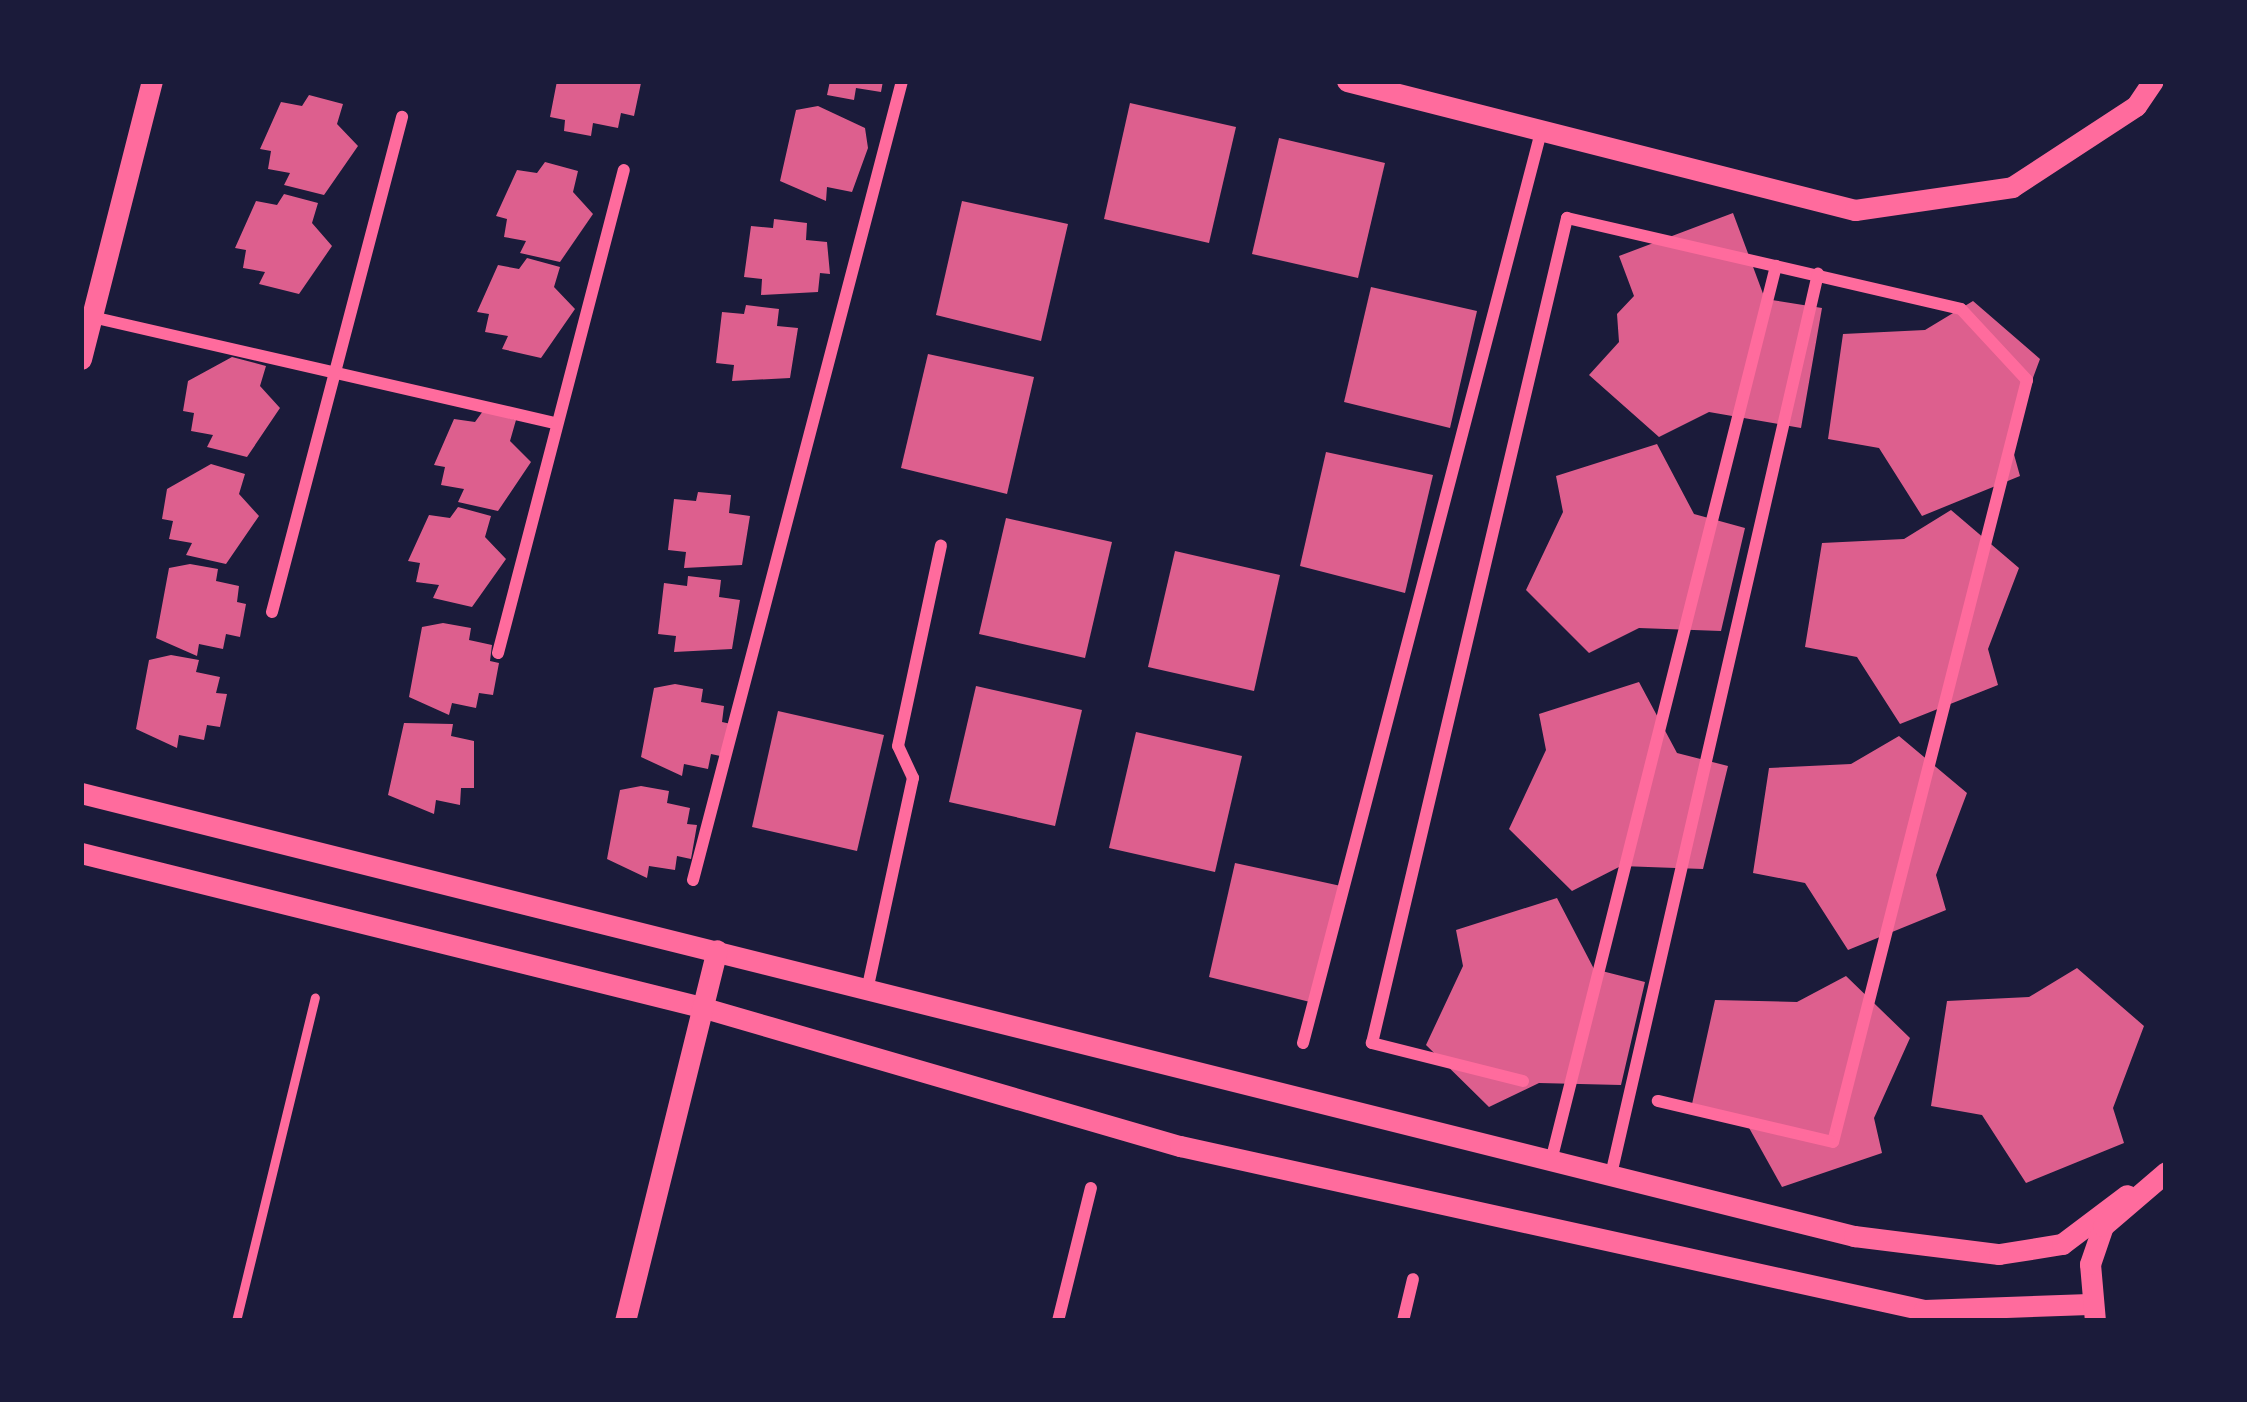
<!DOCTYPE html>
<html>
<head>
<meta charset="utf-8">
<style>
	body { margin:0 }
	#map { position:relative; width:2247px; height:1402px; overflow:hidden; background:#1b1b3a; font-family:"Golos Text",sans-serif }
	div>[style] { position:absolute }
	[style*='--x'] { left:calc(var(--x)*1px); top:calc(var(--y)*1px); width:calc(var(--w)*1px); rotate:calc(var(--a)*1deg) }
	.building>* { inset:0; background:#dd5f8e }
	.service>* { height:9px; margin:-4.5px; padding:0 4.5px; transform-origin:4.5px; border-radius:4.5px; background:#ff6b9d }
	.minor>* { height:12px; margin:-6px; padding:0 6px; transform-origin:6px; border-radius:6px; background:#ff6b9d }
	.tertiary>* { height:21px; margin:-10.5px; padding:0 10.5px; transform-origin:10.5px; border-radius:10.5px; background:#ff6b9d }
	span { translate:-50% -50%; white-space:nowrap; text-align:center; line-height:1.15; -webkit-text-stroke:12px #1b1b3a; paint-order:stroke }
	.frame { position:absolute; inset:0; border:84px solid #1b1b3a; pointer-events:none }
</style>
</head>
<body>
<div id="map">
	<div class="building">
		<i style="clip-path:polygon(557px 81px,641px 83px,634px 116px,621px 113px,618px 128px,593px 123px,591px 136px,564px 131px,565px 120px,550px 117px)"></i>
		<i style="clip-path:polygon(830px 81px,883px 81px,881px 92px,856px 88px,854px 100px,827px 95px)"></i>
		<i style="clip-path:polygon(309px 95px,343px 104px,337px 124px,358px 146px,324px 195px,284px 185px,290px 173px,268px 169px,271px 151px,260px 149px,281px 102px,302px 106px)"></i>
		<i style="clip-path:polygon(1130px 103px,1236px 127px,1209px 243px,1104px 219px)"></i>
		<i style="clip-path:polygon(818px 106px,865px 128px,868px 148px,852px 192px,827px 187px,826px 201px,780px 181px,796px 110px)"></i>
		<i style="clip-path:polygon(1279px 138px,1385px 163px,1358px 278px,1252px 254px)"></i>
		<i style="clip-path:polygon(545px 162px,578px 171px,573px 192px,593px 214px,560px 262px,520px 253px,526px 241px,504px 237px,507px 219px,496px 216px,517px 170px,537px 173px)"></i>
		<i style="clip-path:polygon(284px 194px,318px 203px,312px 223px,332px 246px,299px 294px,259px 284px,265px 272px,243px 268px,246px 250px,235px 248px,256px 201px,277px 205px)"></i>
		<i style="clip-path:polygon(962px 201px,1068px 224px,1041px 341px,936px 315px)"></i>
		<i style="clip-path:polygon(1733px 213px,1765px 299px,1822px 308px,1801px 428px,1709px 412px,1659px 437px,1589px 375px,1619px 342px,1617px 314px,1634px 296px,1619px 256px)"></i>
		<i style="clip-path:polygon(774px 219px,807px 223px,806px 240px,827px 242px,830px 274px,820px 273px,818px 292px,761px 295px,762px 279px,744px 277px,751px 226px,773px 228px)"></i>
		<i style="clip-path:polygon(527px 258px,560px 267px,554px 287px,575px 309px,541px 358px,502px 349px,508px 336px,485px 332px,489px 314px,477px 312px,498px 265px,519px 269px)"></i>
		<i style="clip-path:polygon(1371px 287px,1477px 311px,1450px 428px,1344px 402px)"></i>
		<i style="clip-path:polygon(1973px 301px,2040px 359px,2010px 440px,2020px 476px,1922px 516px,1879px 448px,1828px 439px,1843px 334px,1925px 330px)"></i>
		<i style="clip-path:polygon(746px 305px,779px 309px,777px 326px,798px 328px,790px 378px,732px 381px,734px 365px,716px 363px,722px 312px,744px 314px)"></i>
		<i style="clip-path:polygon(928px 354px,1034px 377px,1007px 494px,901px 468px)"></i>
		<i style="clip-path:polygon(232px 357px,266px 366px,260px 386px,280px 408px,247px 457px,207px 447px,213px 435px,191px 431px,194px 413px,183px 411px,188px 381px)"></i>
		<i style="clip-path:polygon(483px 411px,516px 420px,510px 441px,531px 462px,498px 511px,458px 502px,464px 489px,441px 485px,445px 467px,434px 465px,454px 419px,475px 422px)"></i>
		<i style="clip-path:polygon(1657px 444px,1694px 514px,1745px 528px,1721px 631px,1639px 628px,1589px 653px,1526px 590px,1563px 512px,1556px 476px)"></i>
		<i style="clip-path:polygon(1326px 452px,1433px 475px,1405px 593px,1300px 566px)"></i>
		<i style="clip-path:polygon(211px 464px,245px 474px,239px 494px,259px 516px,226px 564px,186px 555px,192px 543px,169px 539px,173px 521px,162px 519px,167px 489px)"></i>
		<i style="clip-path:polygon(698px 492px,731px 495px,729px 513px,750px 516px,742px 565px,684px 568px,686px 552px,668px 550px,674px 499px,696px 501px)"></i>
		<i style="clip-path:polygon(458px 507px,491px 516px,485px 537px,506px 559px,472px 607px,433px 598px,439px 585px,416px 582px,420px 563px,408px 561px,429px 515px,450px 518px)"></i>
		<i style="clip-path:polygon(1951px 510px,2019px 568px,1988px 649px,1998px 685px,1900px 724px,1857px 657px,1805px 647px,1822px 543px,1904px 539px)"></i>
		<i style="clip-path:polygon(1006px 518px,1112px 542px,1085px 658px,979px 634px)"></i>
		<i style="clip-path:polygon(1175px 551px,1280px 575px,1254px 691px,1148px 667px)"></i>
		<i style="clip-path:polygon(190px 564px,218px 569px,216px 581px,239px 586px,237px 602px,246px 604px,240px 637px,226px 634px,223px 649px,199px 644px,197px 656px,156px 638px,169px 568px)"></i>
		<i style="clip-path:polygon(688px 576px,721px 580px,719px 597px,740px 600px,732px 649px,674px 652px,676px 636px,658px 634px,664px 583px,687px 586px)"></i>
		<i style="clip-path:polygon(443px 623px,471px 628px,469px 640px,492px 645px,490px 661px,499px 663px,493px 695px,479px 693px,476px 708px,452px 703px,449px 715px,409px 697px,422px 627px)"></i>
		<i style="clip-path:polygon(171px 655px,199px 660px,196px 672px,220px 677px,216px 693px,227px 694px,220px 727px,207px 725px,204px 740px,179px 735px,177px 748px,136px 729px,149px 660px)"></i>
		<i style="clip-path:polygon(1639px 682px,1677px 753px,1728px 766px,1703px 869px,1621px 866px,1572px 891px,1509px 829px,1546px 750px,1539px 714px)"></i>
		<i style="clip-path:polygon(675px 684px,703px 689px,701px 702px,724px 706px,722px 722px,731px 724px,725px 757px,711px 754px,708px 769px,684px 764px,682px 776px,641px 757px,654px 688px)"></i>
		<i style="clip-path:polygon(976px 686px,1082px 710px,1055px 826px,949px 802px)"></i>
		<i style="clip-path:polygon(778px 711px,884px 735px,857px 851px,752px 827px)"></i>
		<i style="clip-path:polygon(404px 723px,453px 724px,451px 736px,474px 741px,474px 788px,461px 788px,460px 805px,436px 800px,434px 814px,388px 795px)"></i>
		<i style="clip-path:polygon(1136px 732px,1242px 756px,1215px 872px,1109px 848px)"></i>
		<i style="clip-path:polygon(1899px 736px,1967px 793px,1936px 875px,1946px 910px,1848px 950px,1805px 883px,1753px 873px,1769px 768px,1851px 764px)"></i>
		<i style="clip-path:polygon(641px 786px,669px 791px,667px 803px,690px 808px,687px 824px,697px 825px,691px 859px,677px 856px,675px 870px,649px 866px,647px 878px,607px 859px,620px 790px)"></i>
		<i style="clip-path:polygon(1235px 863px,1341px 886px,1314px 1003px,1209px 977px)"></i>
		<i style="clip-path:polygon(1557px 898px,1594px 969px,1645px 982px,1621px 1085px,1539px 1083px,1489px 1107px,1426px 1045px,1463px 966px,1456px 930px)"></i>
		<i style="clip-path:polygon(2077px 968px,2144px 1026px,2113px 1108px,2124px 1143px,2026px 1183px,1982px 1115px,1931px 1106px,1947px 1001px,2029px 997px)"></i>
		<i style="clip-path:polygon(1846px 976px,1910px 1038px,1874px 1118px,1882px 1153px,1782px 1187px,1743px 1117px,1692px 1104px,1715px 1000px,1797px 1002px)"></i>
	</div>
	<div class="service">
		<i style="--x:236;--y:1321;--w:333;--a:-76.3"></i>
	</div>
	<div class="minor">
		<i style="--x:92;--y:317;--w:475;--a:12.9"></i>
		<i style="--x:272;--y:612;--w:512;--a:-75.28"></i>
		<i style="--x:498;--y:653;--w:499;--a:-75.4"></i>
		<i style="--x:693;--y:880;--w:826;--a:-75.34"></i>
		<i style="--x:868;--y:986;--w:213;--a:-77.8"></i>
		<i style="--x:913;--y:778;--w:35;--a:-115"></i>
		<i style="--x:898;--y:746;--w:205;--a:-77.9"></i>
		<i style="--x:1303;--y:1043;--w:942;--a:-75.36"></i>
		<i style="--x:1523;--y:1081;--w:156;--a:-165.9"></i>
		<i style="--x:1372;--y:1043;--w:848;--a:-76.7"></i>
		<i style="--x:1567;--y:218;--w:404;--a:13"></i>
		<i style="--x:1961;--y:309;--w:97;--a:47.1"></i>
		<i style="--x:2027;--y:380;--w:786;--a:104.28"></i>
		<i style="--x:1833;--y:1142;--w:180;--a:-166.8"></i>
		<i style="--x:1551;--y:1161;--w:923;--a:-75.89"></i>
		<i style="--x:1610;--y:1179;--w:929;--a:-77.06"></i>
		<i style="--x:1058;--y:1321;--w:137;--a:-76.1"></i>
		<i style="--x:1403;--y:1321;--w:43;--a:-76.6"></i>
	</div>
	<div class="tertiary">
		<i style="--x:1347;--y:81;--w:524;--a:14.25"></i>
		<i style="--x:1855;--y:210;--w:159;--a:-8.3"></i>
		<i style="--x:2012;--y:187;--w:148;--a:-33.2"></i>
		<i style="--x:2136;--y:106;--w:30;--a:-56"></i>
		<i style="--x:81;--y:359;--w:287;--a:-75.7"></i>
		<i style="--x:81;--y:793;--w:1828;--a:14.03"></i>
		<i style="--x:1854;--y:1236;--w:146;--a:7.1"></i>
		<i style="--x:1999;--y:1254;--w:64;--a:-9"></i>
		<i style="--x:2062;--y:1244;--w:81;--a:-37"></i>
		<i style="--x:81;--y:853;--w:639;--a:13.95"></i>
		<i style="--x:701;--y:1007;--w:499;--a:16.2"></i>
		<i style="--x:1180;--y:1146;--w:762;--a:12.43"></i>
		<i style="--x:1924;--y:1310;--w:165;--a:-2.1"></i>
		<i style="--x:625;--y:1321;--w:382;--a:-76.1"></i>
		<i style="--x:2095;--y:1321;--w:57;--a:-95"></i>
		<i style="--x:2090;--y:1264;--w:40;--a:-71.1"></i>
		<i style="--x:2103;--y:1226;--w:83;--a:-40.6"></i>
	</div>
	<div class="frame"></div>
</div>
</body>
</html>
